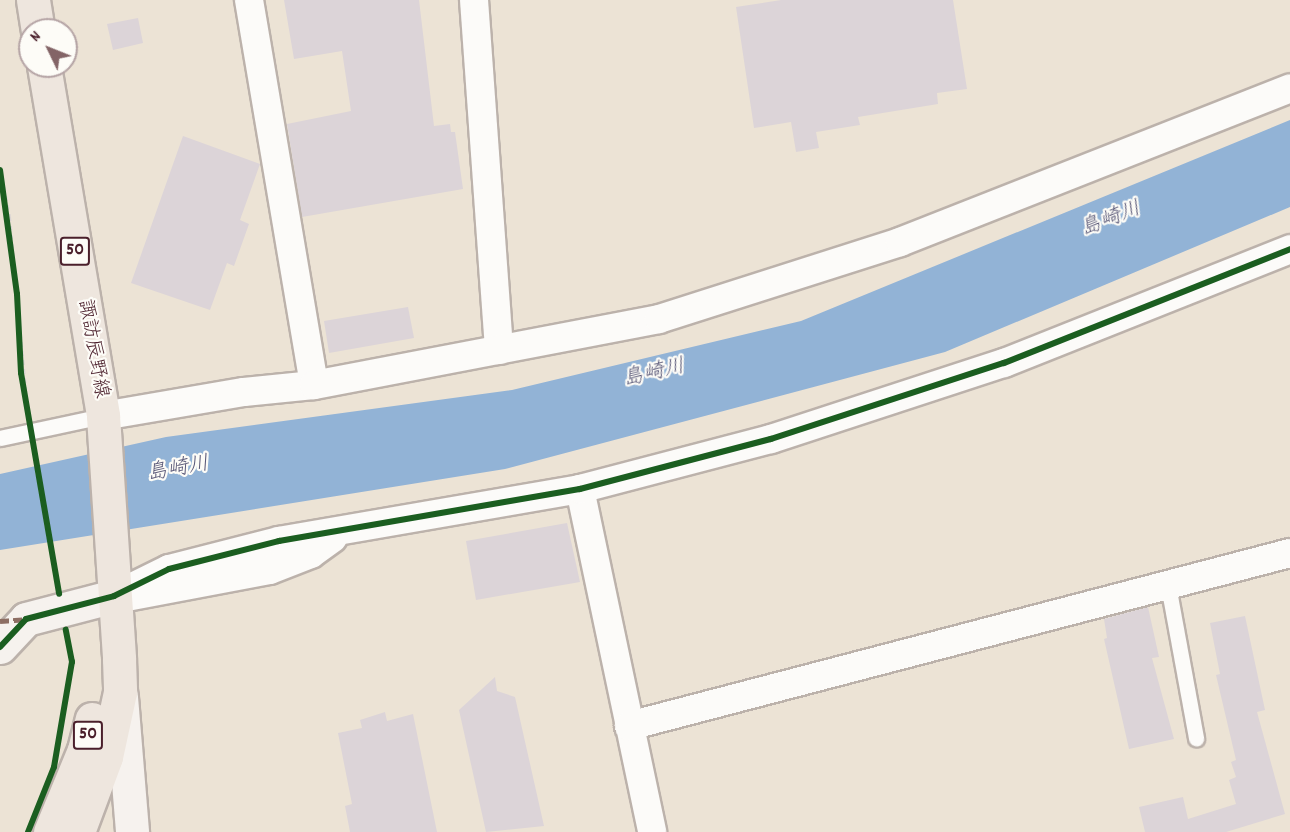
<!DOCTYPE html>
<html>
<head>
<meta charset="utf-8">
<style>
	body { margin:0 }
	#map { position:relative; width:1290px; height:832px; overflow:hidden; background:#ece3d5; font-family:Dekko,"Klee One",sans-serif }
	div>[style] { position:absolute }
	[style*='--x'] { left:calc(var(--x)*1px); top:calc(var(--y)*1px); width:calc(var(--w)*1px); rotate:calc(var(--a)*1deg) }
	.water>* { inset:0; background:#92b3d6 }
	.building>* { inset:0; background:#dcd4d8 }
	.path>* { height:4px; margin-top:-2px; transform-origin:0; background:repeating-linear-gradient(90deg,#d8d3d1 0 4.5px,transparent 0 9px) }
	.roads { filter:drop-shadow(2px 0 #bcb2ab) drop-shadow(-2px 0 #bcb2ab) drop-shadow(0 2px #bcb2ab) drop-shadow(0 -2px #bcb2ab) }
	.lane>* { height:15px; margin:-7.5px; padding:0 7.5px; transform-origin:7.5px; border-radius:7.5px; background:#fcfbf9 }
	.street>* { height:28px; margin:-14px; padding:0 14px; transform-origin:14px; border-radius:14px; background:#fcfbf9 }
	.secondary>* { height:33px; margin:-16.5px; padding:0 16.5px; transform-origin:16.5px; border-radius:16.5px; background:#f6f2ee }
	.primary>* { height:33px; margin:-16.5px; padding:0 16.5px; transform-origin:16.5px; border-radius:16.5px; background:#eee6de }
	.quiet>* { height:4.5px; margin-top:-2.25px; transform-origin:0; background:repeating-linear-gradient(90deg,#8d6e63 0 9px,transparent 0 13.5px) }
	.cycleway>* { height:6px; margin:-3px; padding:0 3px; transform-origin:3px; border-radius:3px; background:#1b5e20 }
	span { translate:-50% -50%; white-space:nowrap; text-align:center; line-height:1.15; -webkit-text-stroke:4.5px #fdfcf7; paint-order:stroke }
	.shield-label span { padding:2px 4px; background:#fdfcf7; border:2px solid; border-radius:4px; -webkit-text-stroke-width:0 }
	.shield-label { font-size:18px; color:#4a1f2b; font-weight:700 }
	.street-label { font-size:20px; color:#4a1f2b }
	.water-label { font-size:21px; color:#595878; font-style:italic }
	.north { position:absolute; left:18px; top:18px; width:60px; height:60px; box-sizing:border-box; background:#fdfcf7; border:2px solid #b5a4a5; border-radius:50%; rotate:313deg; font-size:16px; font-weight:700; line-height:24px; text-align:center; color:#4a1f2b }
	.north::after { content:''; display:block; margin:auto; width:21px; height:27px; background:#836466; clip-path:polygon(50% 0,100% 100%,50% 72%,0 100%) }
</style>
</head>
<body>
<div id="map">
	<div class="water">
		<i style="clip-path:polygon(1290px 120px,1290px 207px,945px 352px,505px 469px,0 550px,0 474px,166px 437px,512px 390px,801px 321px)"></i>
	</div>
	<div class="building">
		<i style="clip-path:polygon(284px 0,419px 0,434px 126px,450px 124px,451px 132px,455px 132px,463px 189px,302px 217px,287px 124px,351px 111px,342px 51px,294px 59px)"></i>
		<i style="clip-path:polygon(781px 0,953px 0,967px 89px,937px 93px,938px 104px,858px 117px,860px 125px,816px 132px,819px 148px,796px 152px,791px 122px,754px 128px,736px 7px)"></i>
		<i style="clip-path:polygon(138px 18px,143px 43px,113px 50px,107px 24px)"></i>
		<i style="clip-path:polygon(183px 136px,260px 164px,240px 220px,249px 224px,234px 266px,227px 263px,210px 310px,131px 283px)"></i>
		<i style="clip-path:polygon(408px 307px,414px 338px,329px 353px,324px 321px)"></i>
		<i style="clip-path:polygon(567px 523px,580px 582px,476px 600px,466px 541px)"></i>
		<i style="clip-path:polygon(1148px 607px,1159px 657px,1152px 658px,1174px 739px,1129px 749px,1104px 639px,1107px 638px,1104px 619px)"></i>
		<i style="clip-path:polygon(1245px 616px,1265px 710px,1257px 712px,1285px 814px,1226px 832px,1145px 832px,1139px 807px,1183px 797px,1188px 819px,1236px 804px,1229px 780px,1236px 777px,1231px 762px,1236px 760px,1216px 675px,1220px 674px,1210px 623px)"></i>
		<i style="clip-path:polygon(495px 677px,497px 691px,515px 697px,544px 826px,486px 832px,459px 710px)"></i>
		<i style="clip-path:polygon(385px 712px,387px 721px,413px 714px,437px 832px,350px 832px,345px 806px,352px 804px,338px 733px,362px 728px,360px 720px)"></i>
	</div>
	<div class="path">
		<i style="--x:0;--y:170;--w:48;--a:79.2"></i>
		<i style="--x:9;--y:217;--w:194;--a:84.7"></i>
		<i style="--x:34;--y:453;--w:128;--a:80.1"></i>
	</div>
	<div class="roads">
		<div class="lane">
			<i style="--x:0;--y:438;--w:105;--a:-12.1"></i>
			<i style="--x:1168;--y:585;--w:156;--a:79.6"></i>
		</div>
		<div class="street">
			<i style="--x:249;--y:0;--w:390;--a:80.4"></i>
			<i style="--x:474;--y:0;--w:351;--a:85.9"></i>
			<i style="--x:103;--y:416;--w:143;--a:-9.7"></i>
			<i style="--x:244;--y:392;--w:70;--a:-5.7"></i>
			<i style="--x:314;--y:385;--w:351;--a:-10.8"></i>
			<i style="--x:659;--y:319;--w:253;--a:-17.7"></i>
			<i style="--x:900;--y:242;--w:419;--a:-21.5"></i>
			<i style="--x:580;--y:489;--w:350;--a:78.1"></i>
			<i style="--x:114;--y:596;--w:61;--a:-26.1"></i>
			<i style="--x:169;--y:569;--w:114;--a:-14.3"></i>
			<i style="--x:279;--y:541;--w:305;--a:-9.8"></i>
			<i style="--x:580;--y:489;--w:197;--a:-14.7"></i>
			<i style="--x:771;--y:439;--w:245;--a:-18.1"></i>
			<i style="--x:1004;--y:363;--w:308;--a:-21.7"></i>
			<i style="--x:132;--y:596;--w:140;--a:-10.7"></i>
			<i style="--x:270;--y:570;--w:44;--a:-21.3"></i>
			<i style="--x:311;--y:554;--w:27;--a:-36"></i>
			<i style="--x:629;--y:726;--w:683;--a:-14.67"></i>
		</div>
		<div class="secondary">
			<i style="--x:0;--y:647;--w:38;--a:-47"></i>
			<i style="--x:26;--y:619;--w:91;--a:-14.6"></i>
			<i style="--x:121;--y:697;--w:135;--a:85.3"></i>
		</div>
		<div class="primary">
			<i style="--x:33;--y:0;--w:30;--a:81"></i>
			<i style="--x:44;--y:66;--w:355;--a:80.4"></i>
			<i style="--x:103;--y:416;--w:244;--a:86.2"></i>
			<i style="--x:119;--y:659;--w:33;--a:88"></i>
			<i style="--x:120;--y:692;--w:66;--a:102.2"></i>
			<i style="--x:106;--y:757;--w:80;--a:110.5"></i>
			<i style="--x:50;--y:832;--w:89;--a:-67.5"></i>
			<i style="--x:84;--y:750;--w:32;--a:-76"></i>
		</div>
	</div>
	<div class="quiet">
		<i style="--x:0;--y:621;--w:26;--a:-4"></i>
	</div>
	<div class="cycleway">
		<i style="--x:0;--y:170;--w:125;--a:82.2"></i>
		<i style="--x:17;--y:294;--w:79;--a:87.1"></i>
		<i style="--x:21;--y:373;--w:224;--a:80.2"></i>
		<i style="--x:0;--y:647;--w:38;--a:-47"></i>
		<i style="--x:26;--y:619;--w:91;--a:-14.6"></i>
		<i style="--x:114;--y:596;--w:61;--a:-26.1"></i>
		<i style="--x:169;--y:569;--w:114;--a:-14.3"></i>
		<i style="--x:279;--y:541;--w:305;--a:-9.8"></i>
		<i style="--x:580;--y:489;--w:197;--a:-14.7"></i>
		<i style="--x:771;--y:439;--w:245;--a:-18.1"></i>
		<i style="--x:1004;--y:363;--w:308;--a:-21.7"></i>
		<i style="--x:28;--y:832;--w:70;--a:-68.2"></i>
		<i style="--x:54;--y:767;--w:107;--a:-80.3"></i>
		<i style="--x:72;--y:662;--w:33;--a:-101"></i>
	</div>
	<div class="shield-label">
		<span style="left:75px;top:251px">50</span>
		<span style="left:88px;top:735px">50</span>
	</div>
	<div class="street-label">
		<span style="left:92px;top:349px;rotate:80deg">諏訪辰野線</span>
	</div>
	<div class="water-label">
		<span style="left:1111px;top:220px;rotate:-21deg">島崎川</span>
		<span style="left:654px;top:374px;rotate:-13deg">島崎川</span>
		<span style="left:178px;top:470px;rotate:-10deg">島崎川</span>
	</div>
	<div class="north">N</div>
</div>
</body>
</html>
